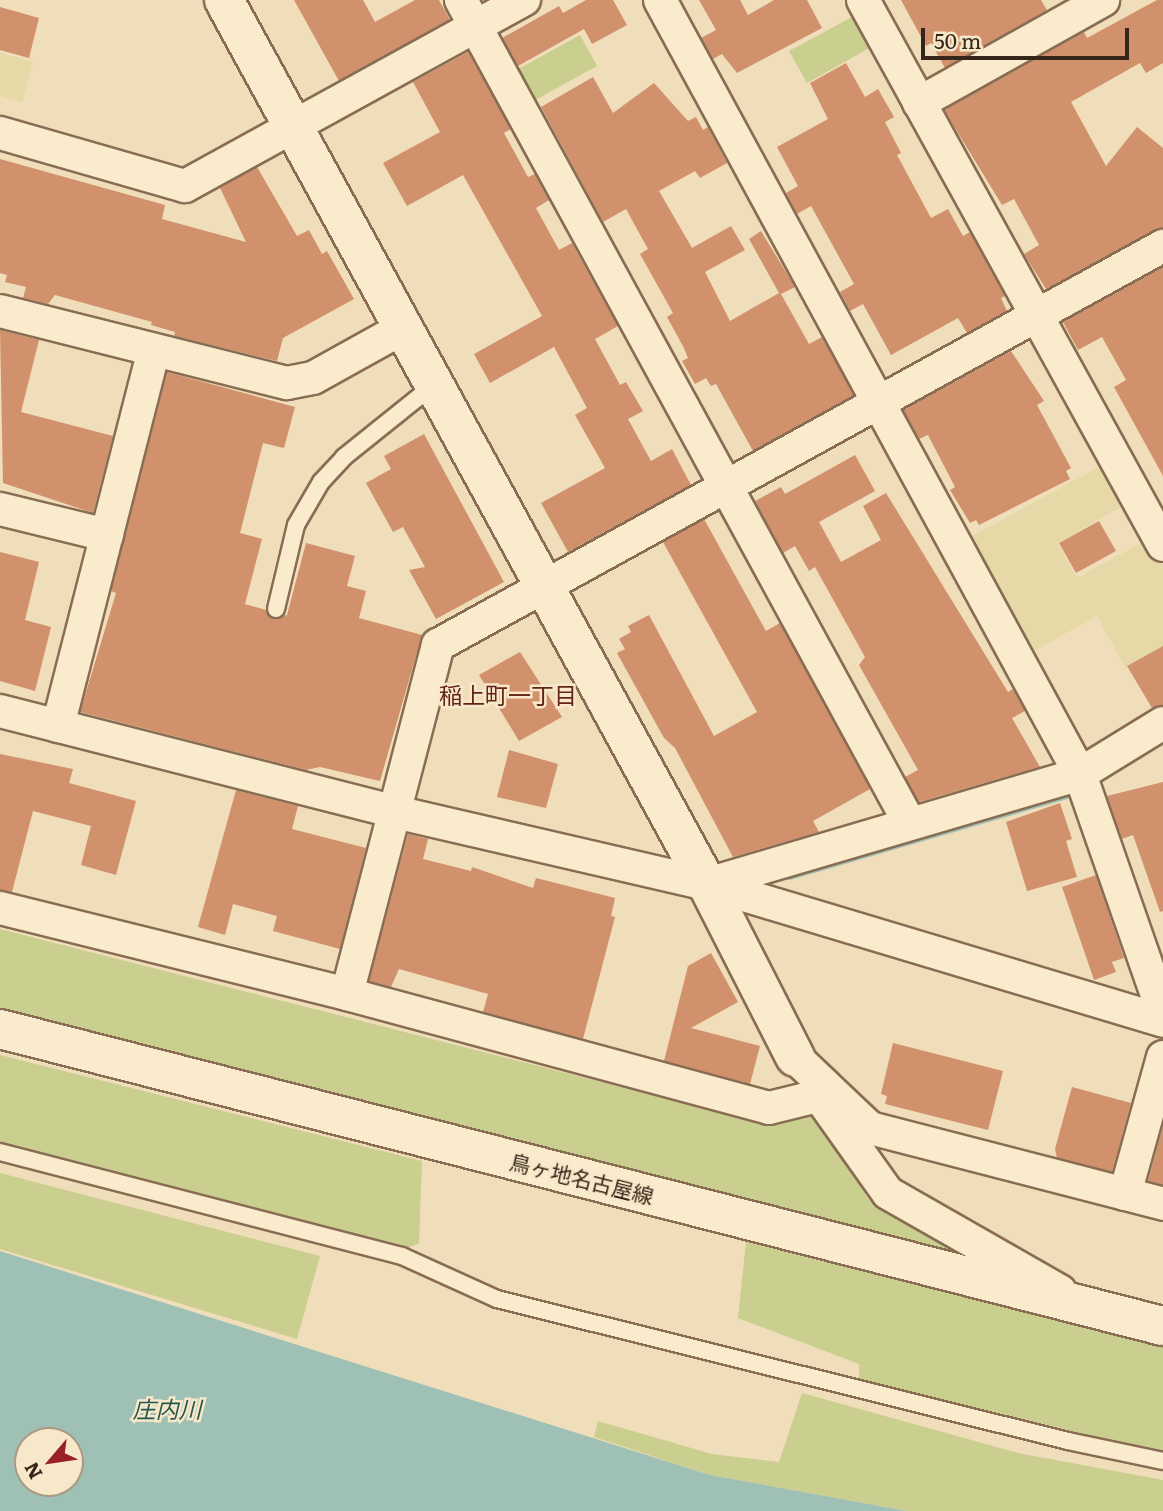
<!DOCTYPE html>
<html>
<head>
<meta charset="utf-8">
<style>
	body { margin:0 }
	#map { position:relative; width:1163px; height:1511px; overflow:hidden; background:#f0ddba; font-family:Literata,"Noto Sans JP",serif }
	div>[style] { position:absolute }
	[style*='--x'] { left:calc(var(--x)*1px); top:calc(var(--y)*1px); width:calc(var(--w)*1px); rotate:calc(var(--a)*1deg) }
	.farmland>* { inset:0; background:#e6d9a7 }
	.green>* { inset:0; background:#cace8e }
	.water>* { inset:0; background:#9fc0b5 }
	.stream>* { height:8px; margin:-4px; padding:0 4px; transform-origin:4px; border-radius:4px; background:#9fc0b5 }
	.building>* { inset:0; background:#d1916d }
	.roads { filter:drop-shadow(2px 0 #886d53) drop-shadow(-2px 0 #886d53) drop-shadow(0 2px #886d53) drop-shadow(0 -2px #886d53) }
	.lane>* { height:16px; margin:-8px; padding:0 8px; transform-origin:8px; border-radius:8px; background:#fbebcd }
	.street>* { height:32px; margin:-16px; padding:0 16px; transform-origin:16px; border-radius:16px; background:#fbebcd }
	.secondary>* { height:38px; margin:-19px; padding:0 19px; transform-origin:19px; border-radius:19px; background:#fbebcd }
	span { translate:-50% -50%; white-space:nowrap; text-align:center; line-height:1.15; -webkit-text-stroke:5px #f7e8ca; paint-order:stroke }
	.street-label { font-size:21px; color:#362619 }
	.neighbourhood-label { font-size:23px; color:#652316 }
	.water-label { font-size:23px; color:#275751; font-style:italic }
	.north { position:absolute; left:14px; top:1427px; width:70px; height:70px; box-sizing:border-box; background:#f7e8ca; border:2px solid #aa9a83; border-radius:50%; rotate:241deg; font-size:19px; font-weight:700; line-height:28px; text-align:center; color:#362619 }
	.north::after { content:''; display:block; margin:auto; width:24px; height:32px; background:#9a2027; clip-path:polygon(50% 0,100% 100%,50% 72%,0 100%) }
	.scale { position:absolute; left:921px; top:28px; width:208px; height:32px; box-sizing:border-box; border:4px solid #362619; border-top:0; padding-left:9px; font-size:21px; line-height:24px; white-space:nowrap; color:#362619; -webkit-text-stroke:5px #f7e8ca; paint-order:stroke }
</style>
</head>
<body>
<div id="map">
	<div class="farmland">
		<i style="clip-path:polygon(0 53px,33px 62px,22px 102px,0 96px)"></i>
		<i style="clip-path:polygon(1106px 463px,1128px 503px,1057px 543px,1077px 578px,1148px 539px,1163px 566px,1163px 646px,1125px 667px,1097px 616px,1028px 654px,965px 540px)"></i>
	</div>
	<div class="green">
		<i style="clip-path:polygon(854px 16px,871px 47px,807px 83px,789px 51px)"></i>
		<i style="clip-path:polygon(580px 35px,597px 66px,530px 103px,513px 72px)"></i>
		<i style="clip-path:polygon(0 929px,766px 1124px,819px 1113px,868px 1199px,891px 1213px,958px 1239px,998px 1266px,0 1012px)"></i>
		<i style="clip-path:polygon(0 1055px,422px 1161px,419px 1243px,404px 1250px,0 1146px)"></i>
		<i style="clip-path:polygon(0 1173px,320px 1256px,297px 1339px,0 1249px)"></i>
		<i style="clip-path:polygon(746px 1242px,1163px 1347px,1163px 1453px,859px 1379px,859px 1364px,738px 1318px)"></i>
		<i style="clip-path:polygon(802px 1393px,1018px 1453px,1163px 1480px,1163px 1511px,907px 1511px,710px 1475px,594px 1437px,598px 1421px,712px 1454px,779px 1462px)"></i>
	</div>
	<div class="water">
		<i style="clip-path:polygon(evenodd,0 1251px,710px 1475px,907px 1511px,0 1511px,0 1251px,70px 1441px,70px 1483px,28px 1483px,28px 1441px,70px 1441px)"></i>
	</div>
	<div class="stream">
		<i style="--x:790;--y:876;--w:296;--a:-16.3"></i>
	</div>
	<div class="building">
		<i style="clip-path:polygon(294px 0,363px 0,375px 22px,415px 0,439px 0,450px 20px,339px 81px)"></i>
		<i style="clip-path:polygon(586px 0,613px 0,627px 25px,592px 44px,584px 29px,518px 66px,502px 38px,559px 6px,563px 13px)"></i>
		<i style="clip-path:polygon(699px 0,740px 0,748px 15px,774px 0,807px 0,822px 28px,737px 73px,722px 54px,713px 59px,701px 38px,716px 30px)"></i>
		<i style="clip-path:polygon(901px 0,1041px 0,1047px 10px,945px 68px,931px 43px,926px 46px)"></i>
		<i style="clip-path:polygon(1157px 0,1163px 0,1163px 63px,1146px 73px,1140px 63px,1071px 102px,1106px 166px,1137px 127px,1163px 148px,1163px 228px,1046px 289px,1024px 254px,1039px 245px,1014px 199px,1002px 205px,944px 110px,1084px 32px,1087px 38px)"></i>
		<i style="clip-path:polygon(0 7px,39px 18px,29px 58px,0 50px)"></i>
		<i style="clip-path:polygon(468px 52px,511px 129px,504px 133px,528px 177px,535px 174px,549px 200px,536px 208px,559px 250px,572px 243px,618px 326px,595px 339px,620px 385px,626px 382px,643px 411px,628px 419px,651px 461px,672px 449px,691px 485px,568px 552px,541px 503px,605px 468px,575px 415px,587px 408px,554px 347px,490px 383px,474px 354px,542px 316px,463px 175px,407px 206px,383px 163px,440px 132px,413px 82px)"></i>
		<i style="clip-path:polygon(846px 63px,865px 97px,878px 89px,894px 117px,885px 122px,901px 153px,897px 155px,931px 218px,948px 209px,963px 236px,970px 232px,1005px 296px,1001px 298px,1007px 311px,967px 333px,958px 318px,891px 355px,863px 304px,850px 311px,840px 292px,854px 284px,811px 206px,797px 214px,786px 193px,798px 186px,777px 147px,828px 119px,810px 83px)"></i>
		<i style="clip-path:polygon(593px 77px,613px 113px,654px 83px,688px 121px,696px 117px,703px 130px,708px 127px,727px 163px,700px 178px,695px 171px,659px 191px,692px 248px,731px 226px,745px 250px,705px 272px,730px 321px,779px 293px,749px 239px,761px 231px,795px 287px,781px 294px,809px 344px,822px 337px,854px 395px,753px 451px,716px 384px,711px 386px,706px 378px,695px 384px,682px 361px,688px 358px,684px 348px,667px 317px,673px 313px,640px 254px,648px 249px,626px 209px,603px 222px,541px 107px)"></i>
		<i style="clip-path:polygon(0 159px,165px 205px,162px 219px,246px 242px,220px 188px,257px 167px,297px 236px,309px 230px,322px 254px,327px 251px,354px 299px,283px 338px,277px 361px,174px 336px,175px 332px,151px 325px,152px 322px,55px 295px,48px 304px,23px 298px,26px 287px,5px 282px,7px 275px,0 273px)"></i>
		<i style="clip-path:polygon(1163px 267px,1163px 476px,1114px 387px,1126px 380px,1102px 337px,1078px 350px,1063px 322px)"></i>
		<i style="clip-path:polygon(0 330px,39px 340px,21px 412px,113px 436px,93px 513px,3px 483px)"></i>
		<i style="clip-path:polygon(1011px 351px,1044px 401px,1037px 405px,1071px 468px,1066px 471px,1070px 479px,979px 525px,976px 520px,970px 523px,950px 490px,955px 487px,928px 435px,919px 439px,903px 410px)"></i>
		<i style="clip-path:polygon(167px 372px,295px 407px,284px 448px,263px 443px,240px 533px,262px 539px,245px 604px,266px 610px,273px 619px,287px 615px,306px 543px,355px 556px,347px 586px,366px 591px,359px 618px,422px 635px,380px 781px,320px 767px,306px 770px,80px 712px,116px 593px,111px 591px)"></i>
		<i style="clip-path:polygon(424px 434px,504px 582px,436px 619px,409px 570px,425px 567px,403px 527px,393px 532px,366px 483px,391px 469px,384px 456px)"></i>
		<i style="clip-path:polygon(855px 455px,875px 491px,819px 522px,841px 562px,881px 540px,863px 506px,886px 493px,1008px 692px,1013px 689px,1025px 711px,1012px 718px,1040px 767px,919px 802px,905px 777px,918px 770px,859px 665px,865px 657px,815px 567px,809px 571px,795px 546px,783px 553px,755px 501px,781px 487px,785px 494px)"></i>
		<i style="clip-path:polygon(704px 519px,766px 631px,780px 623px,870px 789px,813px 821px,819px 832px,733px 857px,675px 748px,664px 738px,617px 653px,625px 649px,619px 639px,631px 632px,628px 626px,649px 615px,714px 736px,757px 712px,663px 542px)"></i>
		<i style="clip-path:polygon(1099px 521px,1116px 551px,1076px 573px,1059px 543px)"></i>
		<i style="clip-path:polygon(0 552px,39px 562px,25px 620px,51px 627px,35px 691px,0 681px)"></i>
		<i style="clip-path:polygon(1163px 646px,1163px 705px,1152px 708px,1127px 666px)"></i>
		<i style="clip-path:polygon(520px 652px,562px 717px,519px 741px,479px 675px)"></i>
		<i style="clip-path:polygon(509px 750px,558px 764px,546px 808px,497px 797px)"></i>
		<i style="clip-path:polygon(0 754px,73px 769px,69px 783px,136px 801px,116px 875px,81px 865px,91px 826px,33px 811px,12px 892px,0 890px)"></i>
		<i style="clip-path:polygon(1163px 782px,1163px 911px,1160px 912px,1133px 835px,1122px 839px,1107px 796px)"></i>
		<i style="clip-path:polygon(236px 790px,298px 806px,292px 829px,366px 848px,340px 949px,273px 931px,277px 916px,233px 904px,225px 935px,198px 927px)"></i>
		<i style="clip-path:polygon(1060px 803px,1072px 839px,1066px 841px,1077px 877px,1027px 891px,1006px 822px)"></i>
		<i style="clip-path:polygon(408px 834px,428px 839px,423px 859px,471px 871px,472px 867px,533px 888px,536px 878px,615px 898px,611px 916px,615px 917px,583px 1039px,483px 1012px,488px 994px,399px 969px,391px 987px,369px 981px)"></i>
		<i style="clip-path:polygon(1096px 875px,1124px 958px,1112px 962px,1116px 972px,1094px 980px,1062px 887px)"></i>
		<i style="clip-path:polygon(711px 953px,738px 1002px,691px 1028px,760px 1046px,750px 1084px,664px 1061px,688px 966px)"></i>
		<i style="clip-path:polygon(893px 1043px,1003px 1071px,988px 1130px,885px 1104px,887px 1096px,881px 1094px)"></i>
		<i style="clip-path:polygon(1072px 1087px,1131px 1103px,1112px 1172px,1057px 1158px,1055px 1149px)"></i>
		<i style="clip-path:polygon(1163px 1126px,1163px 1185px,1148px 1181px)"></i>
	</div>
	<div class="roads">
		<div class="lane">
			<i style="--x:276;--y:609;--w:86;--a:-76.6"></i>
			<i style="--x:296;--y:525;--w:50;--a:-59.8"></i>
			<i style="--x:321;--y:482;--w:34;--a:-47"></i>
			<i style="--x:344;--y:457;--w:115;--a:-38.7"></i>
			<i style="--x:0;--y:1152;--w:415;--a:14.5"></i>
			<i style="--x:402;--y:1256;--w:104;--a:24.4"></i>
			<i style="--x:497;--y:1299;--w:588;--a:13.97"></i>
			<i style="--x:1068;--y:1441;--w:97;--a:11.9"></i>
		</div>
		<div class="street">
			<i style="--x:461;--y:0;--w:938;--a:61.41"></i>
			<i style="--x:660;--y:0;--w:881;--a:61.51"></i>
			<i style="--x:1080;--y:774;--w:253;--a:70.8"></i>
			<i style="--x:863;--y:0;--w:622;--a:61.17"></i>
			<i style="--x:919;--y:103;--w:211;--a:-29.2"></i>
			<i style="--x:0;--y:133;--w:192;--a:16"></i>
			<i style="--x:185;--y:186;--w:387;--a:-28.8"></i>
			<i style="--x:0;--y:311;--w:296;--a:14.1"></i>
			<i style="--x:287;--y:383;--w:26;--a:-11"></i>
			<i style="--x:313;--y:378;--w:103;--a:-29.1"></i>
			<i style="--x:0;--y:509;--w:110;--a:13.7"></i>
			<i style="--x:0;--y:711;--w:408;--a:14.3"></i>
			<i style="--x:395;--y:812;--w:320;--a:13"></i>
			<i style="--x:707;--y:884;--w:476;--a:16.7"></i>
			<i style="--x:58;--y:726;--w:388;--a:-75.7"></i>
			<i style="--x:707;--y:884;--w:389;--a:-16.4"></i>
			<i style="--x:1080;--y:774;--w:97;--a:-31.6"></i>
			<i style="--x:0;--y:908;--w:357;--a:13.9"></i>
			<i style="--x:347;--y:994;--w:437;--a:15.1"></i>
			<i style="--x:769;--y:1108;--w:50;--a:-13.8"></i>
			<i style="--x:347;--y:994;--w:361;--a:-75.4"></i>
			<i style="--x:438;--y:645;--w:828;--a:-28.83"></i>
			<i style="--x:795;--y:1057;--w:103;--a:43.4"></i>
			<i style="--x:870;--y:1128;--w:303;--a:14.5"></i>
			<i style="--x:824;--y:1103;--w:110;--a:54.6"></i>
			<i style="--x:888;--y:1193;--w:198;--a:29.7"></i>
			<i style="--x:1125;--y:1194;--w:142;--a:-74.5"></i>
		</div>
		<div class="secondary">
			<i style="--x:224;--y:0;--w:1007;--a:61.35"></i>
			<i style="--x:707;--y:884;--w:194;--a:63"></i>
			<i style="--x:0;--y:1029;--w:1200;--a:14.33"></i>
		</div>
	</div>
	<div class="street-label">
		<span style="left:582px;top:1178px;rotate:14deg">鳥ヶ地名古屋線</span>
	</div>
	<div class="neighbourhood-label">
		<span style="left:508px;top:694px">稲上町一丁目</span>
	</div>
	<div class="water-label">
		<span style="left:167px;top:1408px">庄内川</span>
	</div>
	<div class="north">N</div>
	<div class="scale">50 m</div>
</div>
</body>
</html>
